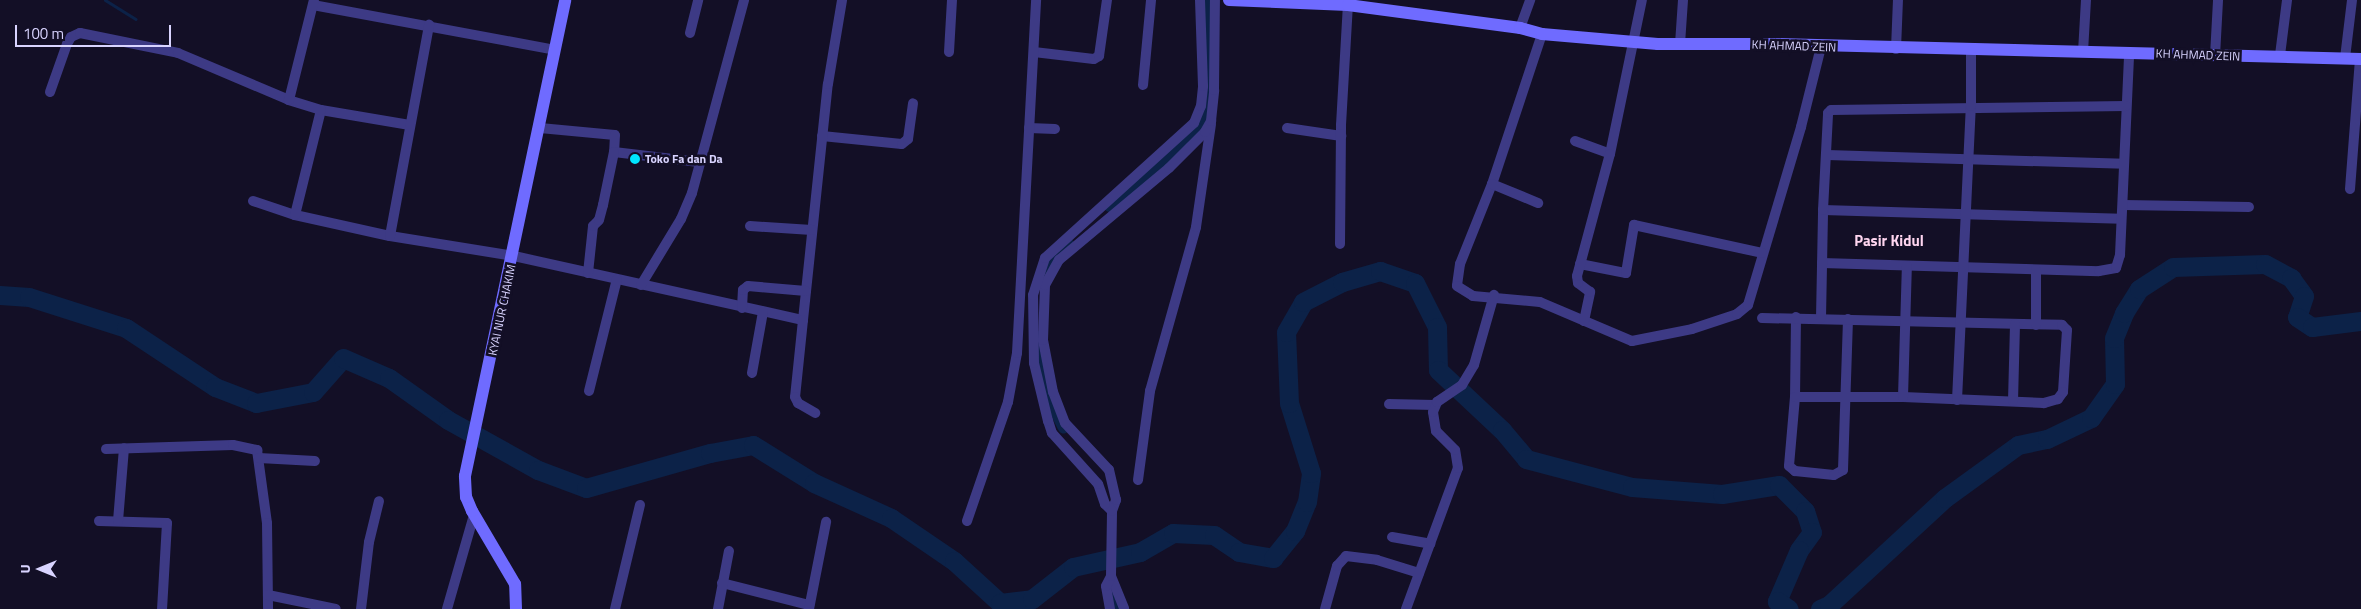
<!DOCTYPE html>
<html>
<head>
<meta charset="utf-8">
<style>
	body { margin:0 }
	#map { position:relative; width:2361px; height:609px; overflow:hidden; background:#130f26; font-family:"Titillium Web",sans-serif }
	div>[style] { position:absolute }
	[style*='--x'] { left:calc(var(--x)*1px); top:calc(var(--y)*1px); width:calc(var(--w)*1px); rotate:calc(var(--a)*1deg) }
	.stream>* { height:3px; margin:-1.5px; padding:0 1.5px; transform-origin:1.5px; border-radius:1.5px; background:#0c2248 }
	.canal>* { height:11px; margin:-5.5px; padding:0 5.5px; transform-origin:5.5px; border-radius:5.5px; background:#0c2248 }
	.river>* { height:19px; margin:-9.5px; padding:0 9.5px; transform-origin:9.5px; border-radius:9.5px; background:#0c2248 }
	.street>* { height:10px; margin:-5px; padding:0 5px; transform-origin:5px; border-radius:5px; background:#3d3a85 }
	.secondary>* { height:12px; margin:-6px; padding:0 6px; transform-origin:6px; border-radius:6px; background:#6f6bff }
	.dots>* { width:14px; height:14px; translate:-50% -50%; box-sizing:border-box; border:2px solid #130f26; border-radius:50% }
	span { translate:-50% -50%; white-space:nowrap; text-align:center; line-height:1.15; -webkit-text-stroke:5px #130f26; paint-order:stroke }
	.street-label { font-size:12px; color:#d9d4ff }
	.poi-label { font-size:12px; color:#d9d4ff; font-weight:700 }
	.left { translate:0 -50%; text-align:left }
	.quarter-label { font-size:15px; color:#ffd6f0; font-weight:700 }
	.north { position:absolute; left:15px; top:544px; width:50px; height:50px; -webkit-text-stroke:4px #130f26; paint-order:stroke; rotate:270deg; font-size:14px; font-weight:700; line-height:20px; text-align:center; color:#d9d4ff }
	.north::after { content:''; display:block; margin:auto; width:18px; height:22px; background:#d9d4ff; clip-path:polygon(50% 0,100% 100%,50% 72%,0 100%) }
	.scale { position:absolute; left:15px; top:25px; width:156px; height:22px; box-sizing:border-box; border:2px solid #d9d4ff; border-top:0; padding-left:6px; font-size:15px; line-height:18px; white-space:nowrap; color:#d9d4ff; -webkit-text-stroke:4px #130f26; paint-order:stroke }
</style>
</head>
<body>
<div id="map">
	<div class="stream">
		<i style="--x:105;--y:0;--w:36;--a:32"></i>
	</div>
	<div class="canal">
		<i style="--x:1109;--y:206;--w:94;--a:-39.8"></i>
		<i style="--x:1181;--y:146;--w:35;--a:-51"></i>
		<i style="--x:1203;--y:119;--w:17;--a:-77"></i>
		<i style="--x:1207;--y:102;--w:102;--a:-89.4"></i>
		<i style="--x:1042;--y:279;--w:15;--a:-67"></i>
		<i style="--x:1048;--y:265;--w:30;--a:-50"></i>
		<i style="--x:1038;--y:336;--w:29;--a:86"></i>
		<i style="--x:1040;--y:365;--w:45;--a:73.2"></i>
		<i style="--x:1053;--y:408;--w:22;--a:63"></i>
		<i style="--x:1109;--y:585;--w:25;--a:72"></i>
	</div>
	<div class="river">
		<i style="--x:0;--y:295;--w:29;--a:4"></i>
		<i style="--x:29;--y:297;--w:102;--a:17.7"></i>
		<i style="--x:126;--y:328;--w:107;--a:33.5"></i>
		<i style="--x:215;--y:387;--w:44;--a:21.3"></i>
		<i style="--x:256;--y:403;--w:58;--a:-10.9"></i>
		<i style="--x:313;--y:392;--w:45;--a:-48.6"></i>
		<i style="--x:343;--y:358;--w:50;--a:23.5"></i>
		<i style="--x:389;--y:378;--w:72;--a:35.4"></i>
		<i style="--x:448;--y:420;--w:103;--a:29.1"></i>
		<i style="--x:538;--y:470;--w:51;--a:20.6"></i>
		<i style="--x:586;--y:488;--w:129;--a:-15.8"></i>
		<i style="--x:710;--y:453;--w:44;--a:-10.5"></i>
		<i style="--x:753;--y:445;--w:72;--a:31.9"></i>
		<i style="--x:814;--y:483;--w:85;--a:24.4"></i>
		<i style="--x:891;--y:518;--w:76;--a:34.3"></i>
		<i style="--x:954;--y:561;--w:62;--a:42.4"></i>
		<i style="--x:1000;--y:603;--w:32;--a:-7"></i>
		<i style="--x:1032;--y:599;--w:52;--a:-38"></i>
		<i style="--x:1073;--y:567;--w:69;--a:-12.6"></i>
		<i style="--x:1140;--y:552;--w:38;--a:-30"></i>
		<i style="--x:1173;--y:533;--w:41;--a:2.8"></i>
		<i style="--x:1214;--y:535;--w:30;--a:34"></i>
		<i style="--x:1239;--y:552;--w:35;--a:10"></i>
		<i style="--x:1273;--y:558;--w:35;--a:-51"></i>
		<i style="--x:1295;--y:531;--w:31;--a:-68"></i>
		<i style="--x:1307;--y:502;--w:29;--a:-82"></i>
		<i style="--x:1311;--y:473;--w:73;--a:-107.4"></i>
		<i style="--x:1289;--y:403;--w:71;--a:-92.4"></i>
		<i style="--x:1286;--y:332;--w:34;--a:-60"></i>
		<i style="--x:1303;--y:302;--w:44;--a:-27.1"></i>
		<i style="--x:1342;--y:282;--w:40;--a:-16"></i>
		<i style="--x:1380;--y:271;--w:37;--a:19"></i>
		<i style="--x:1415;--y:283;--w:49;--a:63.4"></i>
		<i style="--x:1437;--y:327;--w:43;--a:88.7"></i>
		<i style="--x:1438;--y:370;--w:88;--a:43.2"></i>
		<i style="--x:1502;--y:430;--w:38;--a:50"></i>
		<i style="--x:1526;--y:459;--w:110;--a:14.8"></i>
		<i style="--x:1632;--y:487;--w:90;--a:4.4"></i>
		<i style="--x:1722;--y:494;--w:58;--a:-9"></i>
		<i style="--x:1779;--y:485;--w:37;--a:45"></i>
		<i style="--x:1805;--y:511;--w:22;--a:72"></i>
		<i style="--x:1812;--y:532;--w:22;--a:126"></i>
		<i style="--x:1799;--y:550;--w:56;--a:113.3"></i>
		<i style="--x:1777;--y:601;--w:14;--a:34"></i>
		<i style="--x:1820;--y:609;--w:10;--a:-24"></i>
		<i style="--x:1829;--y:605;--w:158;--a:-42.7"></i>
		<i style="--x:1945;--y:498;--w:90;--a:-36"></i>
		<i style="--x:2018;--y:445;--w:30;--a:-12"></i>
		<i style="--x:2047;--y:439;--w:49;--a:-25.5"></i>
		<i style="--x:2091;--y:418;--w:42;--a:-54.8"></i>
		<i style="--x:2115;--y:384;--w:46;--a:-91.2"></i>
		<i style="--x:2114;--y:338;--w:27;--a:-68"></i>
		<i style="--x:2124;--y:313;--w:28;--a:-58"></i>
		<i style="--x:2139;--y:289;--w:40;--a:-32.9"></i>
		<i style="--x:2173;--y:267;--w:92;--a:-1.9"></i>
		<i style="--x:2265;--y:264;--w:30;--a:28"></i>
		<i style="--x:2291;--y:278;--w:22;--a:54"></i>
		<i style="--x:2304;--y:296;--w:22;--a:108"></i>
		<i style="--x:2297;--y:317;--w:18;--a:34"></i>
		<i style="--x:2312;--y:327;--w:49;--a:-7"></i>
	</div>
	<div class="street">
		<i style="--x:313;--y:5;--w:246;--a:10.5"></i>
		<i style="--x:1520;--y:28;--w:30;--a:-70"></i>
		<i style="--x:690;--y:33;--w:34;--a:-76"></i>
		<i style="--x:1542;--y:34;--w:158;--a:108.4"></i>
		<i style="--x:1492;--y:184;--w:86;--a:111.8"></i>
		<i style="--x:1460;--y:264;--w:22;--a:98"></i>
		<i style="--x:1457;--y:286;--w:19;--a:32"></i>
		<i style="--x:1473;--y:296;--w:67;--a:5.1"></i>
		<i style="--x:1540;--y:302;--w:100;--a:23"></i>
		<i style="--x:1632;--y:341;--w:61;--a:-11.3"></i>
		<i style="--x:1692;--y:329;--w:47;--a:-18.4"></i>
		<i style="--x:1737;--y:314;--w:14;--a:-39"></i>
		<i style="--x:1748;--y:305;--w:186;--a:-73.4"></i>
		<i style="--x:1801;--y:127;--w:82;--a:-76"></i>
		<i style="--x:1680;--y:44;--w:44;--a:-86.1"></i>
		<i style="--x:1896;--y:49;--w:49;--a:-87.7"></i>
		<i style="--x:949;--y:52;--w:52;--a:-86.7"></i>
		<i style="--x:1034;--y:52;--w:60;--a:6.7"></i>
		<i style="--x:1094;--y:59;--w:6;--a:-31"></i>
		<i style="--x:1099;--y:56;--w:57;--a:-81.9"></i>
		<i style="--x:2083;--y:52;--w:52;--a:-86.7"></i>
		<i style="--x:2280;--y:55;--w:55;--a:-82.7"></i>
		<i style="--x:2215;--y:56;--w:56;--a:-86.9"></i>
		<i style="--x:2345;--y:58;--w:58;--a:-83.1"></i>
		<i style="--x:1143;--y:85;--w:85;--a:-84.6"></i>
		<i style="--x:50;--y:92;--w:51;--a:-70.5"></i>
		<i style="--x:67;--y:44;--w:8;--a:-60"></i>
		<i style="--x:71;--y:37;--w:10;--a:-24"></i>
		<i style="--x:80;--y:33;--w:100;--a:11.5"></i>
		<i style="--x:178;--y:53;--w:121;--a:22.9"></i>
		<i style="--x:321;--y:110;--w:90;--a:9.6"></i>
		<i style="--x:540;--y:128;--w:75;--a:5.3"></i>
		<i style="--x:615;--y:135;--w:17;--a:93"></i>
		<i style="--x:614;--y:152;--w:85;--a:6.8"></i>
		<i style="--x:1029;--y:128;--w:26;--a:2"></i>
		<i style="--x:1287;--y:128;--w:55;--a:8.4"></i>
		<i style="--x:822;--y:136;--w:80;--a:5.7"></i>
		<i style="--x:902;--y:144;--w:8;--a:-40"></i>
		<i style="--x:908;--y:139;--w:36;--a:-82"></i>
		<i style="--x:1575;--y:141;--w:37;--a:20"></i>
		<i style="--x:1610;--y:154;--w:157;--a:-78.3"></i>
		<i style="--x:1827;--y:155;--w:297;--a:1.7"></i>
		<i style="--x:1492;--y:184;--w:50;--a:22.4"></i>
		<i style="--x:2350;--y:189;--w:130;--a:-85.6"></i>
		<i style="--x:253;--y:201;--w:44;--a:18.4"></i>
		<i style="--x:295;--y:215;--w:97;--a:12.5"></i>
		<i style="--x:390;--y:236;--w:126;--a:9.2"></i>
		<i style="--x:514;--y:256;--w:296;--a:12.5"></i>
		<i style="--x:803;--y:320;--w:237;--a:-84"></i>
		<i style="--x:828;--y:84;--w:85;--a:-80.5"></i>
		<i style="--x:2123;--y:205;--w:126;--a:0.9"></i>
		<i style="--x:1823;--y:210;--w:298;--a:1.7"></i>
		<i style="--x:295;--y:215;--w:108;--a:-76.1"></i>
		<i style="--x:321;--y:110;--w:34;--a:-163"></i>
		<i style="--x:289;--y:100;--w:103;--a:-76"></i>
		<i style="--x:750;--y:226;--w:62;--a:3.7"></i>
		<i style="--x:390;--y:236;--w:215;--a:-79.5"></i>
		<i style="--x:1340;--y:244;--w:119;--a:-89.5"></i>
		<i style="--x:1341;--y:125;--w:120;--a:-86.7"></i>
		<i style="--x:1822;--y:263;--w:277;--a:1.7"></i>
		<i style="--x:2099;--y:271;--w:17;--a:-10"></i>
		<i style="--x:2116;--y:268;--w:14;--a:-73"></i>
		<i style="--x:2120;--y:255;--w:202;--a:-87.4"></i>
		<i style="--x:1580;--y:264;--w:47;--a:11.1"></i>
		<i style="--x:1626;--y:273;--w:49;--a:-80.5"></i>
		<i style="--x:1634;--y:225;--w:131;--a:12.3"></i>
		<i style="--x:588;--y:273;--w:47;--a:-83.9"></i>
		<i style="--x:593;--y:226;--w:8;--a:-45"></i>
		<i style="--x:599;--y:220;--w:16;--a:-75"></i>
		<i style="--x:603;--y:205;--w:54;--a:-78.3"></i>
		<i style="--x:641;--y:285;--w:77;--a:-58.8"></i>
		<i style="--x:681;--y:219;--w:28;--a:-67"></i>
		<i style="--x:692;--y:193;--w:200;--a:-74.9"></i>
		<i style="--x:742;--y:308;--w:18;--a:-87"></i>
		<i style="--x:743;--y:290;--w:6;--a:-39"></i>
		<i style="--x:748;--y:286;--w:58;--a:4.9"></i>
		<i style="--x:1796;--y:317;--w:80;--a:90.7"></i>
		<i style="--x:1795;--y:397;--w:69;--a:95"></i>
		<i style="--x:1789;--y:466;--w:8;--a:40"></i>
		<i style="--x:1795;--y:471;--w:39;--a:6"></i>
		<i style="--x:1834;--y:475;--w:10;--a:-29"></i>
		<i style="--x:1843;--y:470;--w:151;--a:-88.1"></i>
		<i style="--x:1762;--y:318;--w:300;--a:1.3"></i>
		<i style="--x:2062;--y:325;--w:7;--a:45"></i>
		<i style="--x:2067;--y:330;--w:62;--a:93.7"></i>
		<i style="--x:2063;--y:392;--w:9;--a:126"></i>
		<i style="--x:2058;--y:399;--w:15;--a:164"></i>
		<i style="--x:2044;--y:403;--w:141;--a:-177.6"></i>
		<i style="--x:1903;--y:397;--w:108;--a:180"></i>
		<i style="--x:1821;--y:318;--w:108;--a:-88.9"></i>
		<i style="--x:1823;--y:210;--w:97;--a:-87"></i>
		<i style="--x:1828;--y:113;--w:4;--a:-45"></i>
		<i style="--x:1831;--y:110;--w:295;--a:-0.8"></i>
		<i style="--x:803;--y:320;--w:77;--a:95.9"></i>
		<i style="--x:795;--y:397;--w:7;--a:63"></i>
		<i style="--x:798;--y:403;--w:20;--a:30"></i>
		<i style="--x:1584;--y:321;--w:30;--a:-78"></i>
		<i style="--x:1590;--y:292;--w:15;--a:-143"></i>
		<i style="--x:1578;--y:283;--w:7;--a:-98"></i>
		<i style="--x:1577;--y:276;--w:126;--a:-74.9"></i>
		<i style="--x:2036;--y:325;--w:55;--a:-90"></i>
		<i style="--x:752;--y:373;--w:62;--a:-79.8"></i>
		<i style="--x:589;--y:391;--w:115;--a:-76"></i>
		<i style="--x:1903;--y:397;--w:131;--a:-88.3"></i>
		<i style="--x:1957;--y:400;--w:294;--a:-87.3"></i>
		<i style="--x:1971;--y:106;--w:56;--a:-90"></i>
		<i style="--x:2013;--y:401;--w:77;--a:-88.5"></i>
		<i style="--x:1389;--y:404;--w:46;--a:1.2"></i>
		<i style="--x:106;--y:449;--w:127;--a:-1.8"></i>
		<i style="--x:233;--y:445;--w:25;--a:12"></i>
		<i style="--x:257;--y:450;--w:74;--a:82.2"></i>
		<i style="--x:267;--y:523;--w:86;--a:89.3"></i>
		<i style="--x:259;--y:458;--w:56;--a:3.1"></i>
		<i style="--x:1138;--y:480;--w:90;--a:-82.3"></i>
		<i style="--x:1150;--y:391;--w:170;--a:-74.3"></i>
		<i style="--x:1196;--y:227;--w:104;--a:-81.7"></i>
		<i style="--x:1112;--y:511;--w:12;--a:-70"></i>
		<i style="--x:1116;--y:500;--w:31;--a:-103"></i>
		<i style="--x:1109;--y:470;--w:64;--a:-133.1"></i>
		<i style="--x:1065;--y:423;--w:33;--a:-111"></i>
		<i style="--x:1053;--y:392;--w:53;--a:-100.9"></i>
		<i style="--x:1043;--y:340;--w:55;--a:-87.9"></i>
		<i style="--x:1045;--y:285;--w:29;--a:-61"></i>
		<i style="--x:1059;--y:260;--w:143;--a:-39.9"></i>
		<i style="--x:1169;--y:168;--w:51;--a:-45"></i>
		<i style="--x:1205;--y:132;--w:13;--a:-61"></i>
		<i style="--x:1211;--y:121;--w:31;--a:-84"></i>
		<i style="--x:1214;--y:90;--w:90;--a:-89.4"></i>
		<i style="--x:99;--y:521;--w:68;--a:1.7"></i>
		<i style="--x:167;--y:523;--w:86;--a:93.3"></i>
		<i style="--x:118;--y:521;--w:73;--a:-85.3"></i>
		<i style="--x:967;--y:521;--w:126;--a:-71"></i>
		<i style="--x:1008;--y:402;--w:50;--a:-79.6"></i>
		<i style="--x:1017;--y:353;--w:354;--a:-86.9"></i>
		<i style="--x:1392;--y:537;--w:39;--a:10"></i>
		<i style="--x:1111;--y:576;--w:35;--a:68"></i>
		<i style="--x:722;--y:583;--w:90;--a:14.2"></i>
		<i style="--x:268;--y:595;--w:69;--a:11.6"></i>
		<i style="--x:361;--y:609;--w:67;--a:-83.2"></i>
		<i style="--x:369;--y:542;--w:42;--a:-76.3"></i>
		<i style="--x:447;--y:609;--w:98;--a:-74"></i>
		<i style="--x:615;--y:609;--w:107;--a:-76.5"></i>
		<i style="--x:718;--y:609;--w:59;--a:-79.3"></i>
		<i style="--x:809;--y:609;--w:89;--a:-78.9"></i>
		<i style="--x:1110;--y:609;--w:23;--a:-100"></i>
		<i style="--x:1106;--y:586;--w:11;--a:-63"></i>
		<i style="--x:1111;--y:576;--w:65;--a:-89.1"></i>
		<i style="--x:1112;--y:511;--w:10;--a:-135"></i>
		<i style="--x:1105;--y:504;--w:21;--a:-109"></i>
		<i style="--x:1098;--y:484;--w:69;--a:-132"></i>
		<i style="--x:1052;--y:433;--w:13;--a:-108"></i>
		<i style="--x:1048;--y:421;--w:60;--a:-103.6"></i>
		<i style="--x:1034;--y:363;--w:68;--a:-90.8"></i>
		<i style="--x:1033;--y:295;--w:39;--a:-72"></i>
		<i style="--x:1045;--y:258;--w:201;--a:-42.2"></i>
		<i style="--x:1194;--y:123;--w:18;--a:-68"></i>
		<i style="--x:1201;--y:106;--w:20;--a:-84"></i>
		<i style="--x:1203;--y:86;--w:86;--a:-92"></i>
		<i style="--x:1325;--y:609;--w:45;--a:-74.4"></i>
		<i style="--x:1337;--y:566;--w:13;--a:-48"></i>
		<i style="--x:1346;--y:556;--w:31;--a:7"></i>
		<i style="--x:1377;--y:560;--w:44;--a:17.2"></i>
		<i style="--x:1406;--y:609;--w:150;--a:-69.8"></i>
		<i style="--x:1458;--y:468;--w:18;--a:-99"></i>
		<i style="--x:1455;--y:450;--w:27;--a:-135"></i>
		<i style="--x:1436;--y:431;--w:19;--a:-99"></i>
		<i style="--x:1433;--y:412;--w:11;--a:-68"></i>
		<i style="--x:1437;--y:402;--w:30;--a:-34"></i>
		<i style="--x:1462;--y:385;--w:23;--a:-59"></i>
		<i style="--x:1474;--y:365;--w:73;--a:-74.1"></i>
	</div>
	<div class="secondary">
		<i style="--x:1229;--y:0;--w:119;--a:2.4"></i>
		<i style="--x:1348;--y:5;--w:174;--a:7.6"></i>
		<i style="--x:1520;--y:28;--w:23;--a:15"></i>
		<i style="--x:1542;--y:34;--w:116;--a:4.9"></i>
		<i style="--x:1658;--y:44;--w:119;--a:0"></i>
		<i style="--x:1777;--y:44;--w:584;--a:1.47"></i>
		<i style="--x:516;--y:609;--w:25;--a:-92"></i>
		<i style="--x:515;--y:584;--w:85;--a:-120.5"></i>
		<i style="--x:472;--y:511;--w:15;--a:-113"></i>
		<i style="--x:466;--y:497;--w:21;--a:-93"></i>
		<i style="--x:465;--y:476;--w:486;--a:-78.1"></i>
	</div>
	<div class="dots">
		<i style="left:635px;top:159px;background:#00e5ff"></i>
	</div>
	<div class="street-label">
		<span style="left:1794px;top:46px;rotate:2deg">KH AHMAD ZEIN</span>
		<span style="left:2198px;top:55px;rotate:2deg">KH AHMAD ZEIN</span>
		<span style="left:502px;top:310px;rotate:-78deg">KYAI NUR CHAKIM</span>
	</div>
	<div class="poi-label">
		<span class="left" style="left:645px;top:159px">Toko Fa dan Da</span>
	</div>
	<div class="quarter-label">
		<span style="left:1889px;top:241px">Pasir Kidul</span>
	</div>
	<div class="north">U</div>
	<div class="scale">100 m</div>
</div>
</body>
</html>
